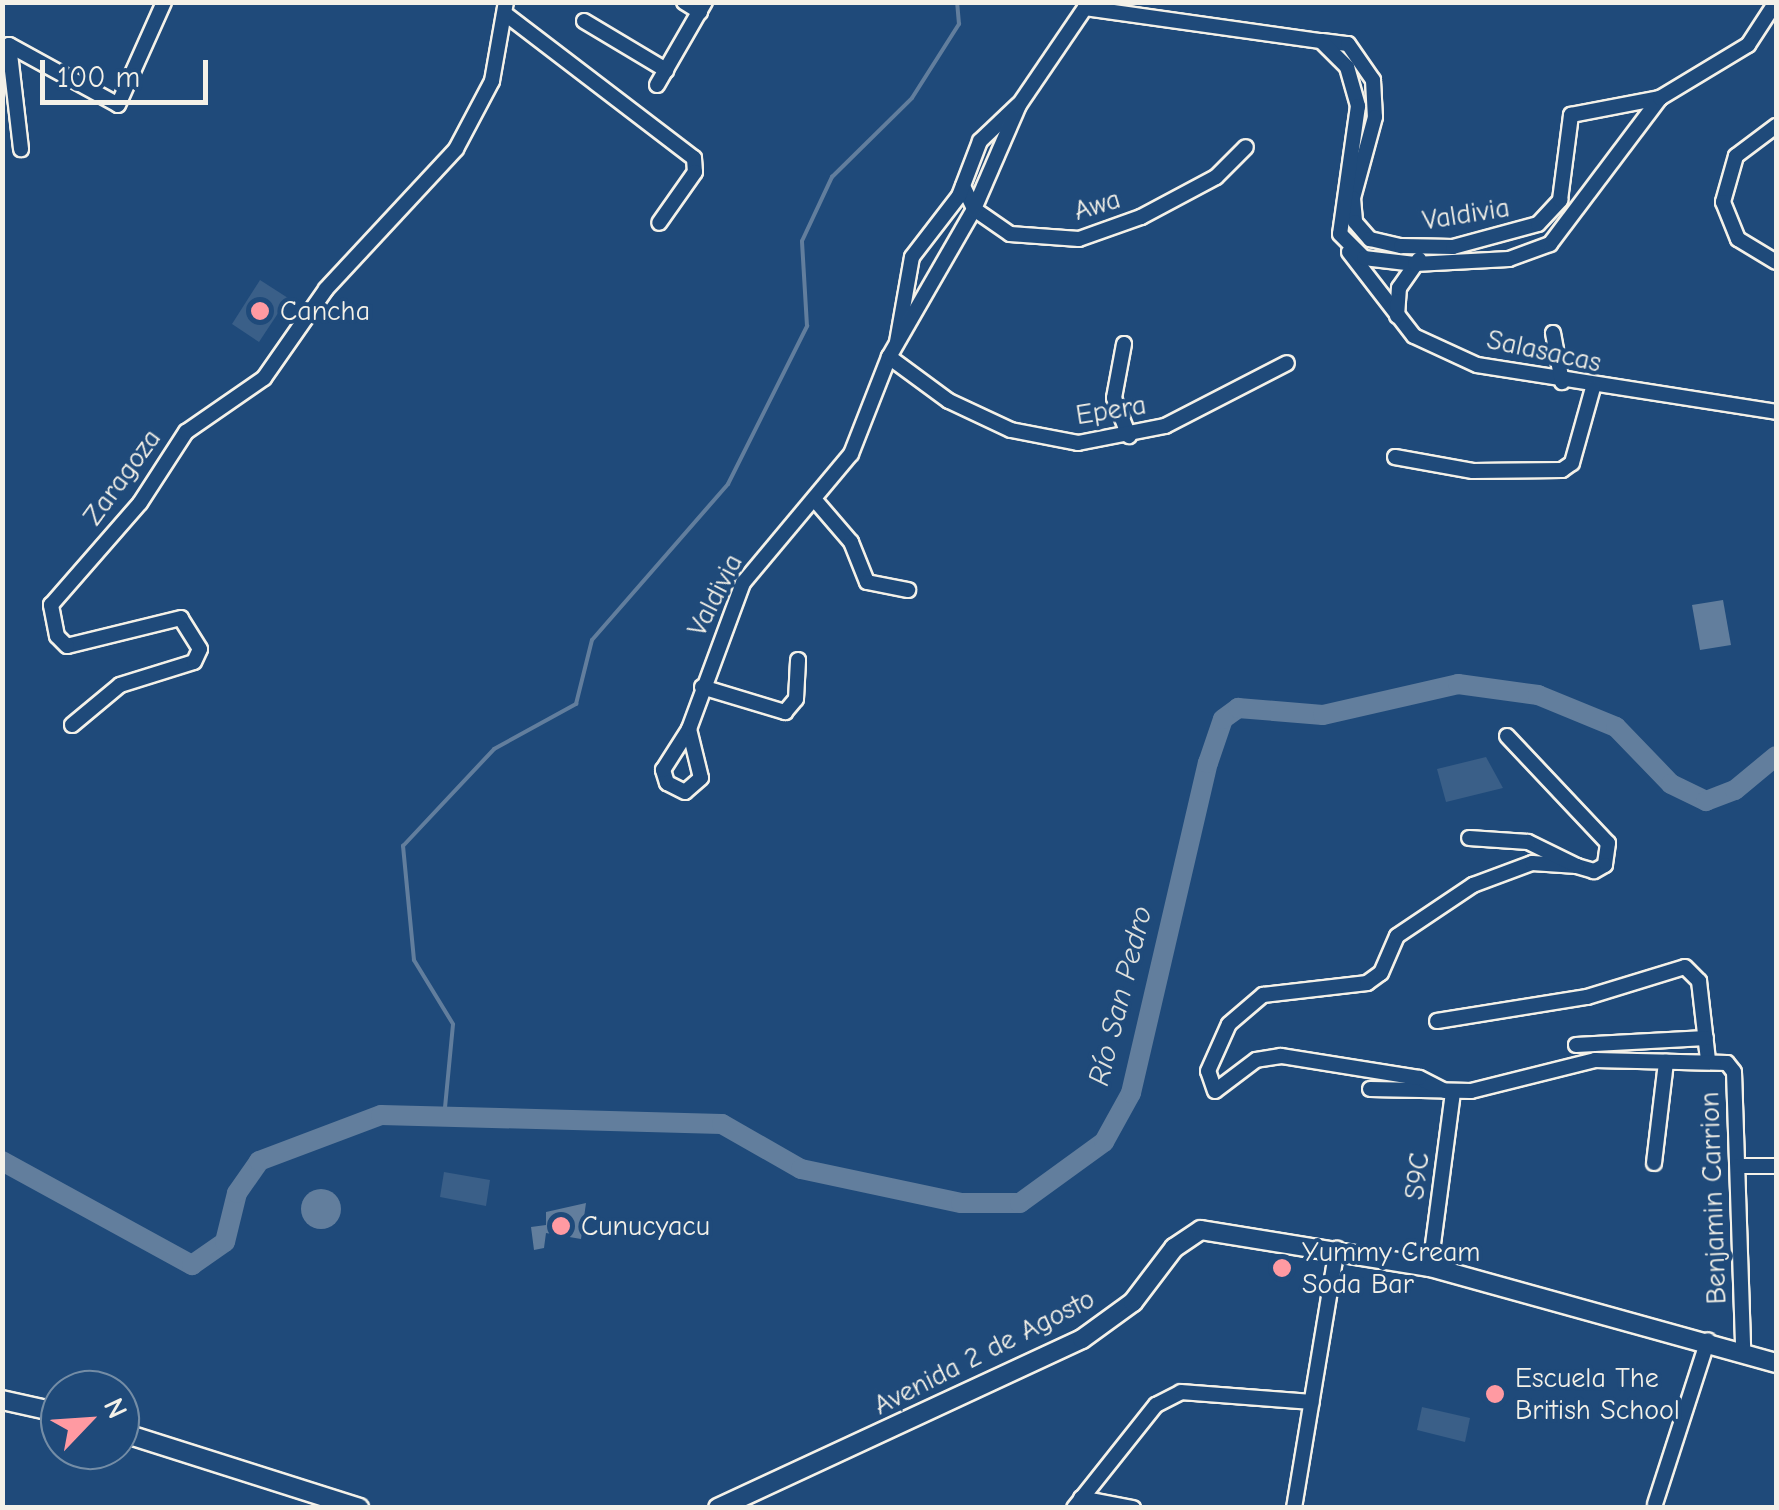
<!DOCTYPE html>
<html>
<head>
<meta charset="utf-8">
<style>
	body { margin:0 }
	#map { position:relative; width:1779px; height:1510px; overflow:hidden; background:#1f4a7a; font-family:"Comic Neue",sans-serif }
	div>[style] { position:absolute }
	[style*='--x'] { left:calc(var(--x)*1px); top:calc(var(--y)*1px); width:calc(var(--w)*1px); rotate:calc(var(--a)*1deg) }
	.green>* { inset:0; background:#3a5f88 }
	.water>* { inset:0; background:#627e9d }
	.round { border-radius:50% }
	.stream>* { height:4px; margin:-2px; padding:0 2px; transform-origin:2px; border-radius:2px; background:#627e9d }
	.river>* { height:20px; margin:-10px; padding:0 10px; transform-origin:10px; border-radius:10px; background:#627e9d }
	.roads { filter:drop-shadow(2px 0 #f4f1e8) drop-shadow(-2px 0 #f4f1e8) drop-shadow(0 2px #f4f1e8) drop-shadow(0 -2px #f4f1e8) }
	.minor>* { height:14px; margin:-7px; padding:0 7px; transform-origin:7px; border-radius:7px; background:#1f4a7a }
	.major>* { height:18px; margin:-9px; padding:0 9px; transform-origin:9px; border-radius:9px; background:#1f4a7a }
	.dots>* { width:28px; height:28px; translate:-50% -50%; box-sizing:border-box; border:5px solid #1f4a7a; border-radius:50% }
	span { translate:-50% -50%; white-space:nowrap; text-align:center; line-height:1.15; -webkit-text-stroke:8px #1f4a7a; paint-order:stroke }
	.street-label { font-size:28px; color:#f4f1e8 }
	.poi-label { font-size:28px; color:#f4f1e8 }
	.left { translate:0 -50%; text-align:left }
	.water-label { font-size:30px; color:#dee0dd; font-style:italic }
	.frame { position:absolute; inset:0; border:5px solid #f4f1e8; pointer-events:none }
	.north { position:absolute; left:40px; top:1370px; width:100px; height:100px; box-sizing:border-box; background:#1f4a7a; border:2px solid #748da6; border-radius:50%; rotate:65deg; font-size:28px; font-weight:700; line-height:40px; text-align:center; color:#f4f1e8 }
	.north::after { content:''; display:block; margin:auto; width:35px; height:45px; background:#ff9aa2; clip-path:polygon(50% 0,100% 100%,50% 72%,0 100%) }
	.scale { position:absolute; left:40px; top:60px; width:168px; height:45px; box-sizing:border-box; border:5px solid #f4f1e8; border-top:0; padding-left:12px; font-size:30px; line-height:35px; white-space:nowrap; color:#f4f1e8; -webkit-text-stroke:8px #1f4a7a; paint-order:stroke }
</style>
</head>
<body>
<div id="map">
	<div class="green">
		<i style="clip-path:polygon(260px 280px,288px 298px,259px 342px,232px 324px)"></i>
		<i style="clip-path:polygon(1486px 757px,1503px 788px,1446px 802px,1437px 769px)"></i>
		<i style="clip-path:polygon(444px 1172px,490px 1180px,486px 1206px,440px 1197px)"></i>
		<i style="clip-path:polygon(1422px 1407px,1470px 1418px,1465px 1442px,1417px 1430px)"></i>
	</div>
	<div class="water">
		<i style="clip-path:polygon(1723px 600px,1731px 645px,1700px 650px,1692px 605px)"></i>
		<i class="round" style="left:301px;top:1189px;width:40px;height:40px"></i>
		<i style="clip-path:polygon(586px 1203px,581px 1239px,546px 1233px,544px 1248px,534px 1250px,531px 1227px,546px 1225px,546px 1212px)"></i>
	</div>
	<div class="stream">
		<i style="--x:444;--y:1118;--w:94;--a:-84.5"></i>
		<i style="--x:453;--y:1024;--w:75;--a:-121.4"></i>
		<i style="--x:414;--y:960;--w:115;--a:-95.5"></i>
		<i style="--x:403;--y:846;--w:133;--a:-46.8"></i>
		<i style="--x:494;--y:749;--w:94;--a:-28.8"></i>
		<i style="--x:576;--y:704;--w:66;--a:-76"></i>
		<i style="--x:592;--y:640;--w:207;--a:-48.9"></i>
		<i style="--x:728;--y:484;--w:177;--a:-63.4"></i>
		<i style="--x:807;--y:326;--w:85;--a:-93.4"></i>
		<i style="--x:802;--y:241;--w:71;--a:-64.9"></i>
		<i style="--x:832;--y:177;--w:112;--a:-44.6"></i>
		<i style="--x:912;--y:98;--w:88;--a:-57.6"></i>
		<i style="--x:959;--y:24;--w:22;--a:-95"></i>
	</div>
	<div class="river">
		<i style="--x:2;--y:1161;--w:217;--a:28.7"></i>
		<i style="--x:192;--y:1265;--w:40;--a:-34.9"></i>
		<i style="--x:225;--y:1242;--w:50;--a:-76.2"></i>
		<i style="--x:237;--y:1193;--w:39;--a:-55"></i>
		<i style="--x:259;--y:1161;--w:130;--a:-20.7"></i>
		<i style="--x:381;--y:1115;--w:341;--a:1.5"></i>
		<i style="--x:722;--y:1124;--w:91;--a:29.7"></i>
		<i style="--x:801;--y:1169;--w:164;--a:12"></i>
		<i style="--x:961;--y:1203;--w:59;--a:0"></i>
		<i style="--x:1020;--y:1203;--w:104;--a:-36"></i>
		<i style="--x:1104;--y:1142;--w:56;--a:-61.1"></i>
		<i style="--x:1131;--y:1093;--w:339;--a:-76.9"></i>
		<i style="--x:1208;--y:763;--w:46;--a:-71.2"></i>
		<i style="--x:1223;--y:719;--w:19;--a:-36"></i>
		<i style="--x:1238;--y:708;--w:85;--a:4.7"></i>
		<i style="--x:1323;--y:715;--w:139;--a:-12.9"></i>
		<i style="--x:1458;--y:684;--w:81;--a:7.8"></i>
		<i style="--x:1538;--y:695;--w:84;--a:22.3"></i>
		<i style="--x:1616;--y:727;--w:79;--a:46"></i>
		<i style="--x:1671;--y:784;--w:39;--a:26"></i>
		<i style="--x:1706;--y:801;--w:31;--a:-21"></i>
		<i style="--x:1735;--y:790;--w:53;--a:-39.7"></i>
	</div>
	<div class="roads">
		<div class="minor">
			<i style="--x:684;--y:2;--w:19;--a:32"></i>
			<i style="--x:508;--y:16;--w:234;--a:37.4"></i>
			<i style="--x:694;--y:158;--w:14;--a:86"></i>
			<i style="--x:695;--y:172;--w:62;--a:125.2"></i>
			<i style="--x:584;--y:21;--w:96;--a:30.9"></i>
			<i style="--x:1322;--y:41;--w:26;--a:7"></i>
			<i style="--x:1348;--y:44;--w:44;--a:55.2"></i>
			<i style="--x:1373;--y:80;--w:37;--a:87"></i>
			<i style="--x:1375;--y:117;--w:84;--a:105.2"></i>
			<i style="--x:1353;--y:198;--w:24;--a:85"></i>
			<i style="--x:1355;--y:222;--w:23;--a:49"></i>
			<i style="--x:1370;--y:239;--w:32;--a:13"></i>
			<i style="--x:1401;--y:246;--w:52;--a:1.1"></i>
			<i style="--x:1453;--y:247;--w:88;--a:-15.1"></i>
			<i style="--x:1538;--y:224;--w:33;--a:-47"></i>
			<i style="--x:1560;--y:200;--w:86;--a:-82.6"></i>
			<i style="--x:1571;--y:115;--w:91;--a:-10.8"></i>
			<i style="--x:9;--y:45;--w:124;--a:28.8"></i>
			<i style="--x:118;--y:105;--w:113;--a:-65.9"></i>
			<i style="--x:9;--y:45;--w:105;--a:83.4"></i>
			<i style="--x:657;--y:85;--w:96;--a:-60"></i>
			<i style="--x:1776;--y:126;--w:50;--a:143.1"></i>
			<i style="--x:1736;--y:156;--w:48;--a:105.8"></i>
			<i style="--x:1723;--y:202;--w:40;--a:68"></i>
			<i style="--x:1738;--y:239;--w:44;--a:31.2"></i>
			<i style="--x:963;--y:186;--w:25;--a:64"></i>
			<i style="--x:974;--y:209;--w:44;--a:34.8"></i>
			<i style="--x:1010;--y:234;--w:69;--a:4.1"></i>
			<i style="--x:1079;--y:239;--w:66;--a:-19.5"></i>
			<i style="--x:1141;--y:217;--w:85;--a:-28.1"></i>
			<i style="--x:1216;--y:177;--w:42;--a:-45"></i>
			<i style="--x:1349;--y:252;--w:106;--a:52.3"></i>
			<i style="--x:1414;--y:336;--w:69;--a:24.7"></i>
			<i style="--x:1477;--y:365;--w:303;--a:8.9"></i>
			<i style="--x:1397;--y:316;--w:28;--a:-86"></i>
			<i style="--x:1399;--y:288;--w:35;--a:-55"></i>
			<i style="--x:1553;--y:333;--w:50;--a:79.6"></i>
			<i style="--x:897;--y:342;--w:86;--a:-80"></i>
			<i style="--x:912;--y:257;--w:77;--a:-52.4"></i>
			<i style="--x:959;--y:196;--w:59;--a:-69.1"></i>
			<i style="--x:980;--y:141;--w:52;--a:-43.5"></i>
			<i style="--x:1124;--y:344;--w:55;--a:100.5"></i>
			<i style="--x:1114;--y:398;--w:41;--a:68.5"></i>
			<i style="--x:889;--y:357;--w:74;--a:36.3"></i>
			<i style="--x:949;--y:401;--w:68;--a:25.1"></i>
			<i style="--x:1011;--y:430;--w:68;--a:11"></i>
			<i style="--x:1078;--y:443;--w:89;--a:-11.1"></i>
			<i style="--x:1165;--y:426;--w:137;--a:-27.3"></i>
			<i style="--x:1395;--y:457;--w:79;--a:10.2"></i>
			<i style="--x:1473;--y:471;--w:89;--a:-0.6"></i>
			<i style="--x:1562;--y:470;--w:12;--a:-35"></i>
			<i style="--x:1572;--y:463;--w:78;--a:-74.4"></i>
			<i style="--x:814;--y:499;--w:57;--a:49.3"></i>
			<i style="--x:851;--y:542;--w:43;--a:68.2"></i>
			<i style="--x:867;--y:582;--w:42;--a:11"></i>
			<i style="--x:702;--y:687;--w:87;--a:16.8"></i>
			<i style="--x:785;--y:712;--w:17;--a:-50"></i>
			<i style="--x:796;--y:699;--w:39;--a:-87"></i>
			<i style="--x:72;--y:725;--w:62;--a:-39.8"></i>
			<i style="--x:120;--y:685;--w:77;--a:-17.3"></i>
			<i style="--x:194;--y:662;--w:14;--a:-65"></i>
			<i style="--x:200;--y:649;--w:36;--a:-122"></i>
			<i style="--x:181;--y:618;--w:117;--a:166.2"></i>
			<i style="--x:67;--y:646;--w:14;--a:-135"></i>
			<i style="--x:57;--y:636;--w:32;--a:-101"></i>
			<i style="--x:51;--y:605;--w:135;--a:-48.9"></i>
			<i style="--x:140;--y:503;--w:85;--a:-57.1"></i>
			<i style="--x:186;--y:432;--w:95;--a:-34.7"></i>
			<i style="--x:264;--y:378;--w:108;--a:-55.1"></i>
			<i style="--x:326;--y:289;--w:191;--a:-47.1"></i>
			<i style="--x:456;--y:149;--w:77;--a:-62.1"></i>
			<i style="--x:492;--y:81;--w:80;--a:-80"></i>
			<i style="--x:689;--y:729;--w:50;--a:76.2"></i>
			<i style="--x:701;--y:778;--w:21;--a:139"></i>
			<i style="--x:685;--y:792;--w:20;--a:-153"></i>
			<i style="--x:667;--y:783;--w:14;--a:-107"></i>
			<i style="--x:663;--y:770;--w:49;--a:-57.6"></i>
			<i style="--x:689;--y:729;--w:156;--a:-69.7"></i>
			<i style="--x:743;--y:583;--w:168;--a:-50.1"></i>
			<i style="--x:851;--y:454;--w:104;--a:-68.6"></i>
			<i style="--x:889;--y:357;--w:171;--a:-60.1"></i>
			<i style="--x:974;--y:209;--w:113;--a:-66.6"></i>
			<i style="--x:1019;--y:105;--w:117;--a:-55.8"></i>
			<i style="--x:1085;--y:8;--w:238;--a:8"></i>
			<i style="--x:1321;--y:41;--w:37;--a:45"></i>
			<i style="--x:1347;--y:67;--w:41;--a:74.2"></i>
			<i style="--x:1358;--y:106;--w:129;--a:98"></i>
			<i style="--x:1340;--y:234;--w:34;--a:45"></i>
			<i style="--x:1364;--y:258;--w:51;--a:6.7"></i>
			<i style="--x:1415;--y:264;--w:94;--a:-3"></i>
			<i style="--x:1509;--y:259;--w:44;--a:-20.1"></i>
			<i style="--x:1550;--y:244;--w:183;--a:-53"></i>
			<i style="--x:1660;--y:98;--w:103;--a:-31.1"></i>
			<i style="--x:1748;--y:45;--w:51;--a:-56.9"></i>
			<i style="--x:1507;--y:736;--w:147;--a:46.7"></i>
			<i style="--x:1608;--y:843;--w:22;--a:98"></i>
			<i style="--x:1605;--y:865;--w:13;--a:151"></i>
			<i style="--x:1594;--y:871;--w:18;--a:-164"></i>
			<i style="--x:1437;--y:1021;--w:152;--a:-9.1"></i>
			<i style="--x:1587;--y:997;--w:102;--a:-17"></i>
			<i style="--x:1685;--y:967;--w:20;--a:45"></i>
			<i style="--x:1699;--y:981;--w:80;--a:83.5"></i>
			<i style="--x:1576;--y:1045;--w:130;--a:-3.1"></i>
			<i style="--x:1370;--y:1089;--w:101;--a:1.1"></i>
			<i style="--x:1471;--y:1091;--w:128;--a:-14"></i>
			<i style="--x:1595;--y:1060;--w:132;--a:1.3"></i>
			<i style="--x:1727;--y:1063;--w:11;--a:52"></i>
			<i style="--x:1734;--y:1072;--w:278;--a:88.1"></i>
			<i style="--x:1445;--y:1091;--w:29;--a:-153"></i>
			<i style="--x:1419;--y:1078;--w:140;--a:-170.9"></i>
			<i style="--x:1281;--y:1056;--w:25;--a:171"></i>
			<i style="--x:1256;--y:1060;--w:51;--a:142.9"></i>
			<i style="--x:1215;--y:1091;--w:21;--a:-109"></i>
			<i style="--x:1208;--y:1071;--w:51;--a:-65.9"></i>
			<i style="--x:1229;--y:1024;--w:45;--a:-40.5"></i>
			<i style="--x:1263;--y:995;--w:105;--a:-6.6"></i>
			<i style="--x:1367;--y:983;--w:17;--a:-36"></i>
			<i style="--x:1381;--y:973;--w:40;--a:-66.6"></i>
			<i style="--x:1397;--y:936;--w:92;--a:-33.9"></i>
			<i style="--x:1473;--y:885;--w:63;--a:-20.4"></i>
			<i style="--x:1532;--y:863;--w:45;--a:3.8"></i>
			<i style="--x:1577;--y:866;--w:55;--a:-153.9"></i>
			<i style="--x:1528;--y:842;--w:59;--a:-176.1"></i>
			<i style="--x:1654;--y:1163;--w:102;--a:-83.2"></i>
			<i style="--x:1738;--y:1166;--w:38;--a:0"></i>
			<i style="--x:1430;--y:1267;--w:177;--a:-82.5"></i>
			<i style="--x:1081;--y:1498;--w:53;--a:10.9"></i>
			<i style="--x:1655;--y:1504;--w:172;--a:-72.1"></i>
			<i style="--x:1074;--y:1508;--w:132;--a:-51.5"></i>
			<i style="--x:1156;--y:1405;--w:28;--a:-27"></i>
			<i style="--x:1181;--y:1392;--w:131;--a:4.4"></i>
			<i style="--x:1294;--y:1508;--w:263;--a:-80.6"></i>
		</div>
		<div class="major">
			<i style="--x:2;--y:1400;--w:59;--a:12.6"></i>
			<i style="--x:120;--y:1432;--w:251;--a:17.6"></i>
			<i style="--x:718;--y:1508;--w:401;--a:-24.9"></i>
			<i style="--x:1082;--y:1339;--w:63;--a:-36"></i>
			<i style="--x:1133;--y:1302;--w:68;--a:-52.8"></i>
			<i style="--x:1174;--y:1248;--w:32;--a:-34"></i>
			<i style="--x:1201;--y:1230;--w:232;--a:9.2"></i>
			<i style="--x:1430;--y:1267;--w:359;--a:15.5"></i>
		</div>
	</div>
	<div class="dots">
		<i style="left:260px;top:311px;background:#ff9aa2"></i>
		<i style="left:561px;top:1226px;background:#ff9aa2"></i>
		<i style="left:1282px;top:1268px;background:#ff9aa2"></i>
		<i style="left:1495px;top:1394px;background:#ff9aa2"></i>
	</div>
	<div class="street-label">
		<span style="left:1097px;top:205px;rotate:-17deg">Awa</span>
		<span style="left:1466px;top:214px;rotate:-9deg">Valdivia</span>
		<span style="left:1544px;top:351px;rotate:12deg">Salasacas</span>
		<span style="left:1111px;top:410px;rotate:-9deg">Epera</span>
		<span style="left:122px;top:477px;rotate:-54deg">Zaragoza</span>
		<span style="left:715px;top:595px;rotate:-63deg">Valdivia</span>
		<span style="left:1417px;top:1176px;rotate:-83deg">S9C</span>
		<span style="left:1713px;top:1198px;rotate:-92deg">Benjamin Carrion</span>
		<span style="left:984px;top:1352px;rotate:-27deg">Avenida 2 de Agosto</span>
	</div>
	<div class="poi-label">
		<span class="left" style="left:280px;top:311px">Cancha</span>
		<span class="left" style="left:581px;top:1226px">Cunucyacu</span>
		<span class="left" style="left:1302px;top:1268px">Yummy Cream<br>Soda Bar</span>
		<span class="left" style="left:1515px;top:1394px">Escuela The<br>British School</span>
	</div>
	<div class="water-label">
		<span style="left:1121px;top:996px;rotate:-76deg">Río San Pedro</span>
	</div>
	<div class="frame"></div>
	<div class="north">N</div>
	<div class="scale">100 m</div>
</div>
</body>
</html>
